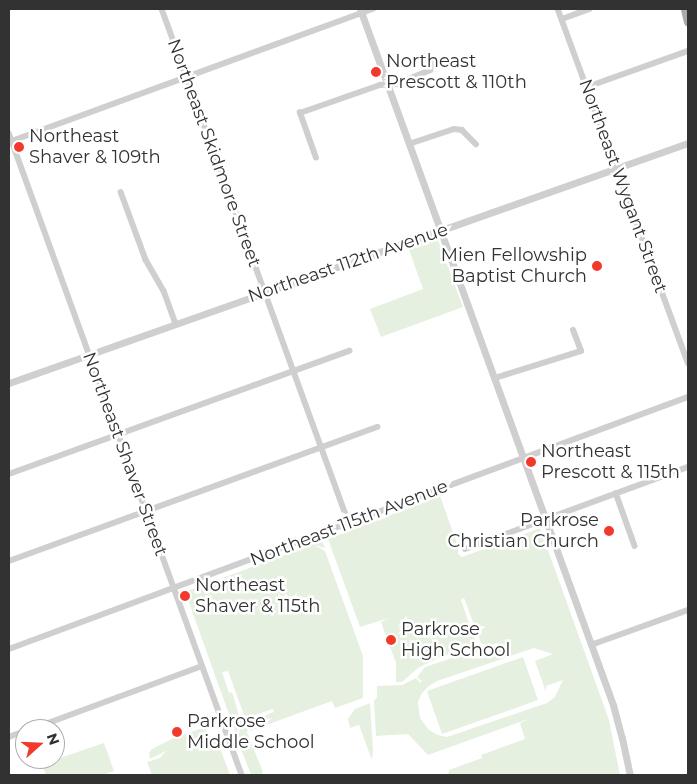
<!DOCTYPE html>
<html>
<head>
<meta charset="utf-8">
<style>
	body { margin:0 }
	#map { position:relative; width:697px; height:784px; overflow:hidden; background:#fff; font-family:Montserrat,sans-serif }
	div>[style] { position:absolute }
	[style*='--x'] { left:calc(var(--x)*1px); top:calc(var(--y)*1px); width:calc(var(--w)*1px); rotate:calc(var(--a)*1deg) }
	.green>* { inset:0; background:#e6f0e0 }
	.minor>* { height:5.5px; margin:-2.75px; padding:0 2.75px; transform-origin:2.75px; border-radius:2.75px; background:#cfcfcf }
	.tertiary>* { height:7px; margin:-3.5px; padding:0 3.5px; transform-origin:3.5px; border-radius:3.5px; background:#cfcfcf }
	.primary>* { height:9px; margin:-4.5px; padding:0 4.5px; transform-origin:4.5px; border-radius:4.5px; background:#aaa }
	.dots>* { width:14px; height:14px; translate:-50% -50%; box-sizing:border-box; border:2px solid #fff; border-radius:50% }
	span { translate:-50% -50%; white-space:nowrap; text-align:center; line-height:1.15; -webkit-text-stroke:5px #fff; paint-order:stroke }
	.poi-label { font-size:18px; color:#323232 }
	.left { translate:0 -50%; text-align:left }
	.right { translate:-100% -50%; text-align:right }
	.street-label { font-size:18px; color:#323232 }
	.frame { position:absolute; inset:0; border:10px solid #323232; pointer-events:none }
	.north { position:absolute; left:15px; top:719px; width:50px; height:50px; box-sizing:border-box; background:#fff; border:1px solid #adadad; border-radius:50%; rotate:70deg; font-size:14px; font-weight:700; line-height:20px; text-align:center; color:#323232 }
	.north::after { content:''; display:block; margin:auto; width:18px; height:22px; background:#f3392b; clip-path:polygon(50% 0,100% 100%,50% 72%,0 100%) }
</style>
</head>
<body>
<div id="map">
	<div class="green">
		<i style="clip-path:polygon(434px 238px,438px 240px,463px 307px,381px 337px,370px 309px,423px 289px,408px 247px)"></i>
		<i style="clip-path:polygon(evenodd,440px 496px,458px 546px,458px 554px,462px 557px,540px 528px,609px 720px,620px 775px,448px 775px,449px 770px,482px 758px,481px 755px,525px 739px,520px 723px,531px 718px,428px 755px,408px 734px,376px 736px,374px 701px,377px 697px,377px 686px,402px 685px,416px 678px,420px 683px,423px 679px,421px 681px,417px 677px,425px 667px,470px 652px,469px 648px,438px 658px,418px 668px,402px 682px,396px 682px,396px 663px,381px 622px,389px 618px,360px 627px,328px 539px,440px 496px,464px 598px,481px 643px,488px 646px,497px 643px,500px 649px,472px 659px,477px 652px,477px 646px,461px 600px,464px 598px,440px 496px,534px 648px,553px 654px,535px 661px,546px 692px,546px 686px,563px 680px,555px 697px,547px 703px,447px 737px,438px 735px,429px 730px,420px 718px,418px 702px,422px 693px,429px 686px,437px 681px,534px 648px)"></i>
		<i style="clip-path:polygon(322px 541px,325px 548px,314px 545px,325px 551px,363px 656px,363px 698px,335px 708px,332px 701px,250px 731px,252px 721px,274px 712px,273px 709px,249px 717px,244px 715px,228px 671px,222px 672px,229px 693px,232px 692px,233px 695px,239px 716px,244px 718px,236px 734px,186px 594px,187px 591px)"></i>
		<i style="clip-path:polygon(523px 657px,538px 700px,442px 734px,427px 691px)"></i>
		<i style="clip-path:polygon(370px 703px,373px 750px,372px 760px,359px 725px,350px 728px,348px 719px,355px 709px)"></i>
		<i style="clip-path:polygon(247px 719px,250px 721px,247px 732px,263px 772px,261px 775px,251px 775px,236px 736px)"></i>
		<i style="clip-path:polygon(205px 727px,207px 734px,217px 740px,230px 775px,152px 775px,147px 762px,160px 758px,166px 751px,150px 759px,149px 753px,152px 749px,174px 738px)"></i>
		<i style="clip-path:polygon(104px 743px,114px 771px,102px 775px,46px 775px,42px 764px)"></i>
	</div>
	<div class="minor">
		<i style="--x:162;--y:9;--w:547;--a:70.01"></i>
		<i style="--x:558;--y:9;--w:377;--a:69.8"></i>
		<i style="--x:562;--y:19;--w:29;--a:-20"></i>
		<i style="--x:587;--y:87;--w:107;--a:-19.6"></i>
		<i style="--x:9;--y:133;--w:683;--a:70.05"></i>
		<i style="--x:9;--y:142;--w:388;--a:-20.1"></i>
		<i style="--x:409;--y:144;--w:47;--a:-18.4"></i>
		<i style="--x:454;--y:129;--w:8;--a:7"></i>
		<i style="--x:462;--y:130;--w:20;--a:45"></i>
		<i style="--x:316;--y:158;--w:48;--a:-109.6"></i>
		<i style="--x:300;--y:113;--w:85;--a:-19.3"></i>
		<i style="--x:380;--y:85;--w:16;--a:-4"></i>
		<i style="--x:396;--y:84;--w:37;--a:-22"></i>
		<i style="--x:430;--y:70;--w:10;--a:-66"></i>
		<i style="--x:121;--y:192;--w:72;--a:69.8"></i>
		<i style="--x:146;--y:260;--w:36;--a:60"></i>
		<i style="--x:164;--y:291;--w:35;--a:70"></i>
		<i style="--x:495;--y:378;--w:90;--a:-17.4"></i>
		<i style="--x:581;--y:351;--w:22;--a:-111"></i>
		<i style="--x:9;--y:474;--w:362;--a:-19.9"></i>
		<i style="--x:616;--y:493;--w:56;--a:70.3"></i>
		<i style="--x:465;--y:549;--w:238;--a:-20.2"></i>
		<i style="--x:9;--y:561;--w:392;--a:-20"></i>
		<i style="--x:591;--y:645;--w:103;--a:-19.8"></i>
		<i style="--x:9;--y:649;--w:724;--a:-20.36"></i>
		<i style="--x:32;--y:729;--w:181;--a:-20.3"></i>
		<i style="--x:9;--y:737;--w:17;--a:-21"></i>
	</div>
	<div class="tertiary">
		<i style="--x:360;--y:9;--w:741;--a:70.02"></i>
		<i style="--x:613;--y:705;--w:34;--a:75"></i>
		<i style="--x:622;--y:738;--w:38;--a:78"></i>
		<i style="--x:9;--y:383;--w:720;--a:-19.47"></i>
	</div>
	<div class="primary">
		<i style="--x:685;--y:9;--w:13;--a:77"></i>
	</div>
	<div class="dots">
		<i style="left:376px;top:72px;background:#f3392b"></i>
		<i style="left:19px;top:147px;background:#f3392b"></i>
		<i style="left:597px;top:266px;background:#f3392b"></i>
		<i style="left:531px;top:462px;background:#f3392b"></i>
		<i style="left:609px;top:531px;background:#f3392b"></i>
		<i style="left:185px;top:596px;background:#f3392b"></i>
		<i style="left:391px;top:640px;background:#f3392b"></i>
		<i style="left:177px;top:732px;background:#f3392b"></i>
	</div>
	<div class="poi-label">
		<span class="left" style="left:386px;top:72px">Northeast<br>Prescott &amp; 110th</span>
		<span class="left" style="left:29px;top:147px">Northeast<br>Shaver &amp; 109th</span>
		<span class="right" style="left:587px;top:266px">Mien Fellowship<br>Baptist Church</span>
		<span class="left" style="left:541px;top:462px">Northeast<br>Prescott &amp; 115th</span>
		<span class="right" style="left:599px;top:531px">Parkrose<br>Christian Church</span>
		<span class="left" style="left:195px;top:596px">Northeast<br>Shaver &amp; 115th</span>
		<span class="left" style="left:401px;top:640px">Parkrose<br>High School</span>
		<span class="left" style="left:187px;top:732px">Parkrose<br>Middle School</span>
	</div>
	<div class="street-label">
		<span style="left:214px;top:153px;rotate:70deg">Northeast Skidmore Street</span>
		<span style="left:623px;top:186px;rotate:70deg">Northeast Wygant Street</span>
		<span style="left:348px;top:263px;rotate:-19deg">Northeast 112th Avenue</span>
		<span style="left:125px;top:454px;rotate:70deg">Northeast Shaver Street</span>
		<span style="left:349px;top:523px;rotate:-21deg">Northeast 115th Avenue</span>
	</div>
	<div class="frame"></div>
	<div class="north">N</div>
</div>
</body>
</html>
